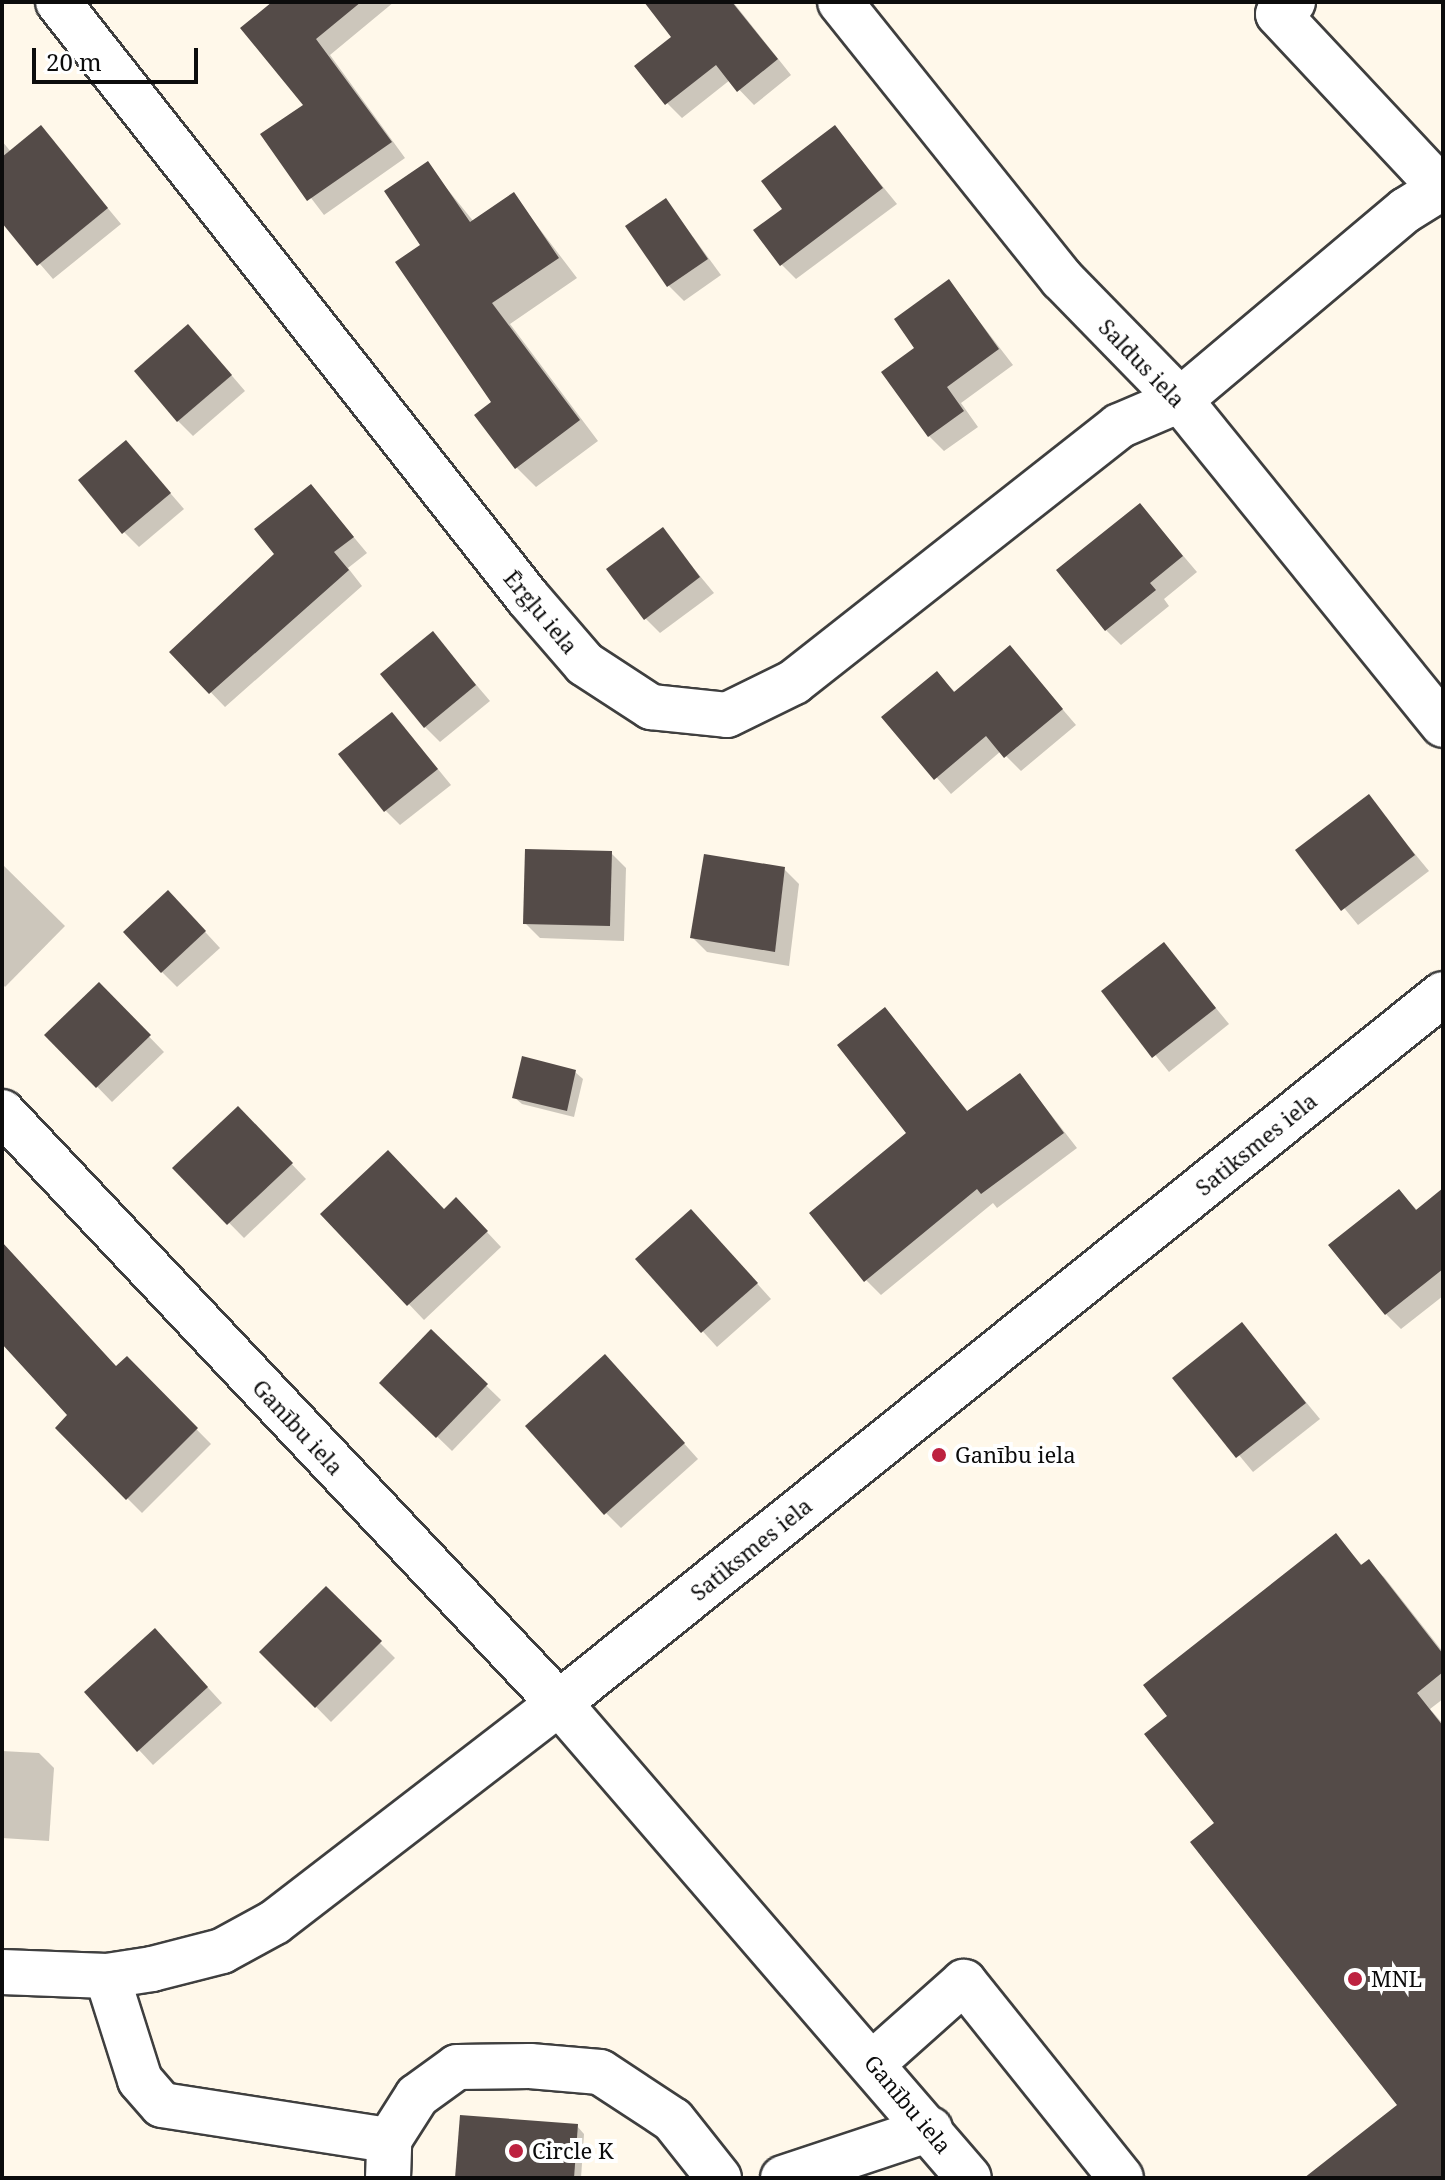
<!DOCTYPE html>
<html>
<head>
<meta charset="utf-8">
<style>
	body { margin:0 }
	#map { position:relative; width:1445px; height:2180px; overflow:hidden; background:#fff8ea; font-family:"Noto Serif",serif }
	div>[style] { position:absolute }
	[style*='--x'] { left:calc(var(--x)*1px); top:calc(var(--y)*1px); width:calc(var(--w)*1px); rotate:calc(var(--a)*1deg) }
	.shadow>* { inset:0; background:#0003 }
	.building>* { inset:0; background:#544b48 }
	.roads { filter:drop-shadow(2px 0 #3f3f3f) drop-shadow(-2px 0 #3f3f3f) drop-shadow(0 2px #3f3f3f) drop-shadow(0 -2px #3f3f3f) }
	.minor>* { height:44px; margin:-22px; padding:0 22px; transform-origin:22px; border-radius:22px; background:#fff }
	.dots>* { width:22px; height:22px; translate:-50% -50%; box-sizing:border-box; border:4px solid #fff; border-radius:50% }
	span { translate:-50% -50%; white-space:nowrap; text-align:center; line-height:1.15; -webkit-text-stroke:8px #fff; paint-order:stroke }
	.street-label { font-size:22px; color:#0c0c0c }
	.poi-label { font-size:22px; color:#0c0c0c }
	.left { translate:0 -50%; text-align:left }
	.frame { position:absolute; inset:0; border:4px solid #0c0c0c; pointer-events:none }
	.scale { position:absolute; left:32px; top:48px; width:166px; height:36px; box-sizing:border-box; border:4px solid #0c0c0c; border-top:0; padding-left:10px; font-size:24px; line-height:28px; white-space:nowrap; color:#0c0c0c; -webkit-text-stroke:6px #fff; paint-order:stroke }
</style>
</head>
<body>
<div id="map">
	<div class="shadow">
		<i style="clip-path:polygon(275px 2px,394px 2px,330px 55px,405px 158px,324px 215px,263px 135px,306px 105px)"></i>
		<i style="clip-path:polygon(658px 2px,733px 2px,791px 75px,754px 105px,730px 80px,682px 118px,667px 103px,674px 37px)"></i>
		<i style="clip-path:polygon(41px 128px,121px 224px,53px 279px,2px 220px,2px 141px,11px 152px)"></i>
		<i style="clip-path:polygon(835px 128px,897px 204px,796px 279px,781px 264px)"></i>
		<i style="clip-path:polygon(427px 164px,474px 222px,513px 194px,577px 278px,510px 324px,598px 441px,536px 487px,516px 467px,494px 402px,423px 246px)"></i>
		<i style="clip-path:polygon(666px 200px,721px 275px,684px 301px,669px 286px)"></i>
		<i style="clip-path:polygon(949px 282px,1013px 365px,961px 403px,978px 427px,944px 451px,929px 436px,917px 349px)"></i>
		<i style="clip-path:polygon(203px 342px,245px 391px,193px 436px,178px 421px)"></i>
		<i style="clip-path:polygon(126px 442px,184px 509px,139px 547px,124px 532px)"></i>
		<i style="clip-path:polygon(311px 486px,367px 553px,348px 568px,362px 586px,225px 707px,172px 652px,277px 555px)"></i>
		<i style="clip-path:polygon(1140px 505px,1197px 572px,1164px 599px,1169px 606px,1121px 645px,1106px 630px)"></i>
		<i style="clip-path:polygon(662px 530px,714px 593px,660px 633px,645px 618px)"></i>
		<i style="clip-path:polygon(433px 634px,490px 701px,440px 742px,425px 727px)"></i>
		<i style="clip-path:polygon(1010px 648px,1076px 725px,1021px 771px,1001px 751px,951px 794px,884px 717px,936px 673px,956px 693px)"></i>
		<i style="clip-path:polygon(406px 730px,451px 785px,400px 825px,385px 810px)"></i>
		<i style="clip-path:polygon(1368px 797px,1429px 871px,1358px 925px,1298px 851px)"></i>
		<i style="clip-path:polygon(611px 853px,626px 868px,624px 941px,540px 938px,525px 923px)"></i>
		<i style="clip-path:polygon(2px 864px,65px 926px,5px 987px,2px 983px)"></i>
		<i style="clip-path:polygon(784px 869px,799px 884px,789px 966px,707px 952px,692px 937px)"></i>
		<i style="clip-path:polygon(183px 908px,220px 948px,177px 987px,162px 972px)"></i>
		<i style="clip-path:polygon(1164px 945px,1229px 1024px,1169px 1072px,1104px 991px)"></i>
		<i style="clip-path:polygon(99px 985px,164px 1052px,112px 1102px,47px 1035px)"></i>
		<i style="clip-path:polygon(885px 1010px,969px 1113px,1020px 1075px,1077px 1148px,997px 1208px,993px 1203px,881px 1295px,866px 1280px,909px 1133px)"></i>
		<i style="clip-path:polygon(575px 1072px,583px 1079px,574px 1117px,522px 1104px,514px 1097px)"></i>
		<i style="clip-path:polygon(238px 1108px,306px 1179px,244px 1238px,175px 1168px)"></i>
		<i style="clip-path:polygon(1399px 1191px,1418px 1211px,1443px 1191px,1443px 1296px,1401px 1329px,1386px 1314px)"></i>
		<i style="clip-path:polygon(444px 1212px,471px 1215px,501px 1247px,424px 1320px,323px 1214px)"></i>
		<i style="clip-path:polygon(706px 1226px,771px 1299px,717px 1347px,638px 1260px)"></i>
		<i style="clip-path:polygon(2px 1244px,117px 1369px,127px 1359px,211px 1444px,142px 1513px,57px 1428px,70px 1415px,2px 1340px)"></i>
		<i style="clip-path:polygon(1242px 1325px,1320px 1419px,1253px 1472px,1175px 1378px)"></i>
		<i style="clip-path:polygon(431px 1332px,501px 1400px,452px 1451px,382px 1383px)"></i>
		<i style="clip-path:polygon(620px 1372px,698px 1459px,621px 1528px,606px 1513px)"></i>
		<i style="clip-path:polygon(1335px 1536px,1363px 1566px,1369px 1562px,1384px 1577px,1443px 1652px,1443px 1699px,1430px 1709px,1443px 1724px,1443px 2178px,1307px 2178px,1400px 2105px,1217px 1823px,1170px 1716px)"></i>
		<i style="clip-path:polygon(326px 1589px,395px 1658px,331px 1722px,262px 1652px)"></i>
		<i style="clip-path:polygon(170px 1646px,222px 1703px,153px 1765px,139px 1750px)"></i>
		<i style="clip-path:polygon(2px 1751px,39px 1753px,54px 1768px,49px 1841px,2px 1838px)"></i>
		<i style="clip-path:polygon(577px 2126px,584px 2134px,581px 2178px,457px 2178px)"></i>
	</div>
	<div class="building">
		<i style="clip-path:polygon(272px 2px,361px 2px,316px 39px,392px 142px,307px 201px,260px 134px,303px 105px,240px 28px)"></i>
		<i style="clip-path:polygon(644px 2px,732px 2px,778px 59px,737px 92px,716px 65px,665px 105px,634px 66px,671px 37px)"></i>
		<i style="clip-path:polygon(41px 125px,108px 208px,37px 266px,2px 223px,2px 157px)"></i>
		<i style="clip-path:polygon(835px 125px,883px 188px,780px 266px,753px 230px,782px 209px,761px 181px)"></i>
		<i style="clip-path:polygon(428px 161px,470px 222px,514px 192px,559px 258px,492px 303px,580px 420px,515px 469px,474px 415px,491px 402px,395px 262px,420px 245px,384px 191px)"></i>
		<i style="clip-path:polygon(666px 198px,708px 259px,667px 287px,625px 226px)"></i>
		<i style="clip-path:polygon(949px 279px,999px 349px,947px 387px,964px 411px,928px 437px,881px 372px,914px 348px,894px 319px)"></i>
		<i style="clip-path:polygon(188px 324px,232px 375px,177px 422px,134px 371px)"></i>
		<i style="clip-path:polygon(126px 440px,171px 493px,122px 534px,78px 480px)"></i>
		<i style="clip-path:polygon(311px 484px,354px 537px,334px 552px,349px 570px,209px 694px,169px 652px,274px 554px,254px 529px)"></i>
		<i style="clip-path:polygon(1140px 503px,1183px 556px,1150px 583px,1156px 590px,1105px 631px,1056px 570px)"></i>
		<i style="clip-path:polygon(663px 527px,700px 577px,644px 620px,606px 569px)"></i>
		<i style="clip-path:polygon(433px 631px,476px 685px,424px 728px,380px 674px)"></i>
		<i style="clip-path:polygon(1010px 645px,1063px 709px,1004px 758px,986px 736px,934px 780px,881px 717px,937px 671px,954px 692px)"></i>
		<i style="clip-path:polygon(392px 712px,438px 769px,384px 812px,338px 754px)"></i>
		<i style="clip-path:polygon(1369px 794px,1415px 855px,1341px 911px,1295px 850px)"></i>
		<i style="clip-path:polygon(525px 849px,612px 851px,610px 926px,523px 924px)"></i>
		<i style="clip-path:polygon(704px 854px,785px 867px,775px 952px,690px 938px)"></i>
		<i style="clip-path:polygon(168px 890px,206px 931px,161px 973px,123px 932px)"></i>
		<i style="clip-path:polygon(1164px 942px,1216px 1008px,1152px 1058px,1101px 991px)"></i>
		<i style="clip-path:polygon(99px 982px,151px 1035px,96px 1088px,44px 1035px)"></i>
		<i style="clip-path:polygon(885px 1007px,967px 1111px,1020px 1073px,1064px 1133px,981px 1194px,977px 1189px,864px 1282px,809px 1213px,906px 1133px,837px 1045px)"></i>
		<i style="clip-path:polygon(522px 1056px,576px 1070px,567px 1111px,512px 1098px)"></i>
		<i style="clip-path:polygon(238px 1106px,293px 1163px,227px 1225px,172px 1168px)"></i>
		<i style="clip-path:polygon(388px 1150px,444px 1209px,456px 1197px,488px 1231px,407px 1306px,320px 1214px)"></i>
		<i style="clip-path:polygon(1443px 1188px,1443px 1269px,1385px 1315px,1328px 1245px,1399px 1189px,1416px 1210px)"></i>
		<i style="clip-path:polygon(691px 1209px,758px 1283px,701px 1333px,635px 1259px)"></i>
		<i style="clip-path:polygon(2px 1242px,116px 1366px,127px 1356px,198px 1428px,126px 1500px,55px 1428px,67px 1415px,2px 1344px)"></i>
		<i style="clip-path:polygon(1242px 1322px,1306px 1403px,1236px 1458px,1172px 1378px)"></i>
		<i style="clip-path:polygon(431px 1329px,488px 1384px,436px 1438px,379px 1383px)"></i>
		<i style="clip-path:polygon(605px 1354px,685px 1443px,604px 1515px,525px 1426px)"></i>
		<i style="clip-path:polygon(1336px 1533px,1361px 1565px,1369px 1559px,1443px 1654px,1443px 1672px,1417px 1693px,1443px 1726px,1443px 2178px,1304px 2178px,1397px 2105px,1190px 1842px,1214px 1823px,1144px 1734px,1167px 1716px,1143px 1685px)"></i>
		<i style="clip-path:polygon(326px 1586px,382px 1641px,315px 1708px,259px 1652px)"></i>
		<i style="clip-path:polygon(155px 1628px,208px 1687px,137px 1752px,84px 1692px)"></i>
		<i style="clip-path:polygon(460px 2115px,578px 2124px,574px 2178px,455px 2178px)"></i>
	</div>
	<div class="roads">
		<div class="minor">
			<i style="--x:58;--y:2;--w:759;--a:51.74"></i>
			<i style="--x:528;--y:598;--w:87;--a:49.2"></i>
			<i style="--x:585;--y:664;--w:79;--a:33.1"></i>
			<i style="--x:651;--y:707;--w:76;--a:6"></i>
			<i style="--x:727;--y:715;--w:75;--a:-26.2"></i>
			<i style="--x:794;--y:682;--w:414;--a:-38.2"></i>
			<i style="--x:1119;--y:426;--w:66;--a:-23.1"></i>
			<i style="--x:1180;--y:400;--w:295;--a:-40.1"></i>
			<i style="--x:1406;--y:210;--w:44;--a:-31.9"></i>
			<i style="--x:840;--y:2;--w:355;--a:51.3"></i>
			<i style="--x:1062;--y:279;--w:169;--a:45.7"></i>
			<i style="--x:1180;--y:400;--w:418;--a:51"></i>
			<i style="--x:1293;--y:2;--w:19;--a:141"></i>
			<i style="--x:1278;--y:14;--w:237;--a:46.9"></i>
			<i style="--x:2;--y:1112;--w:812;--a:46.7"></i>
			<i style="--x:559;--y:1703;--w:627;--a:49.2"></i>
			<i style="--x:2;--y:1972;--w:105;--a:2.2"></i>
			<i style="--x:107;--y:1976;--w:46;--a:-8.8"></i>
			<i style="--x:152;--y:1969;--w:72;--a:-14.4"></i>
			<i style="--x:222;--y:1951;--w:60;--a:-28.7"></i>
			<i style="--x:275;--y:1922;--w:359;--a:-37.6"></i>
			<i style="--x:559;--y:1703;--w:1133;--a:-38.73"></i>
			<i style="--x:107;--y:1976;--w:109;--a:72.4"></i>
			<i style="--x:140;--y:2080;--w:33;--a:49"></i>
			<i style="--x:162;--y:2105;--w:230;--a:8.8"></i>
			<i style="--x:873;--y:2063;--w:122;--a:-41.7"></i>
			<i style="--x:964;--y:1982;--w:251;--a:51.3"></i>
			<i style="--x:388;--y:2178;--w:38;--a:-88"></i>
			<i style="--x:389;--y:2140;--w:52;--a:-57.5"></i>
			<i style="--x:417;--y:2096;--w:49;--a:-35.9"></i>
			<i style="--x:457;--y:2067;--w:73;--a:-0.8"></i>
			<i style="--x:530;--y:2066;--w:70;--a:4.9"></i>
			<i style="--x:600;--y:2072;--w:87;--a:33.3"></i>
			<i style="--x:673;--y:2120;--w:74;--a:51.6"></i>
			<i style="--x:783;--y:2178;--w:155;--a:-18.4"></i>
		</div>
	</div>
	<div class="dots">
		<i style="left:939px;top:1455px;background:#bd2240"></i>
		<i style="left:1355px;top:1979px;background:#bd2240"></i>
		<i style="left:516px;top:2151px;background:#bd2240"></i>
	</div>
	<div class="street-label">
		<span style="left:1142px;top:363px;rotate:46deg">Saldus iela</span>
		<span style="left:541px;top:612px;rotate:50deg">Ērgļu iela</span>
		<span style="left:1256px;top:1144px;rotate:-39deg">Satiksmes iela</span>
		<span style="left:298px;top:1427px;rotate:47deg">Ganību iela</span>
		<span style="left:751px;top:1549px;rotate:-39deg">Satiksmes iela</span>
		<span style="left:908px;top:2104px;rotate:50deg">Ganību iela</span>
	</div>
	<div class="poi-label">
		<span class="left" style="left:955px;top:1455px">Ganību iela</span>
		<span class="left" style="left:1371px;top:1979px">MNL</span>
		<span class="left" style="left:532px;top:2151px">Circle K</span>
	</div>
	<div class="frame"></div>
	<div class="scale">20 m</div>
</div>
</body>
</html>
